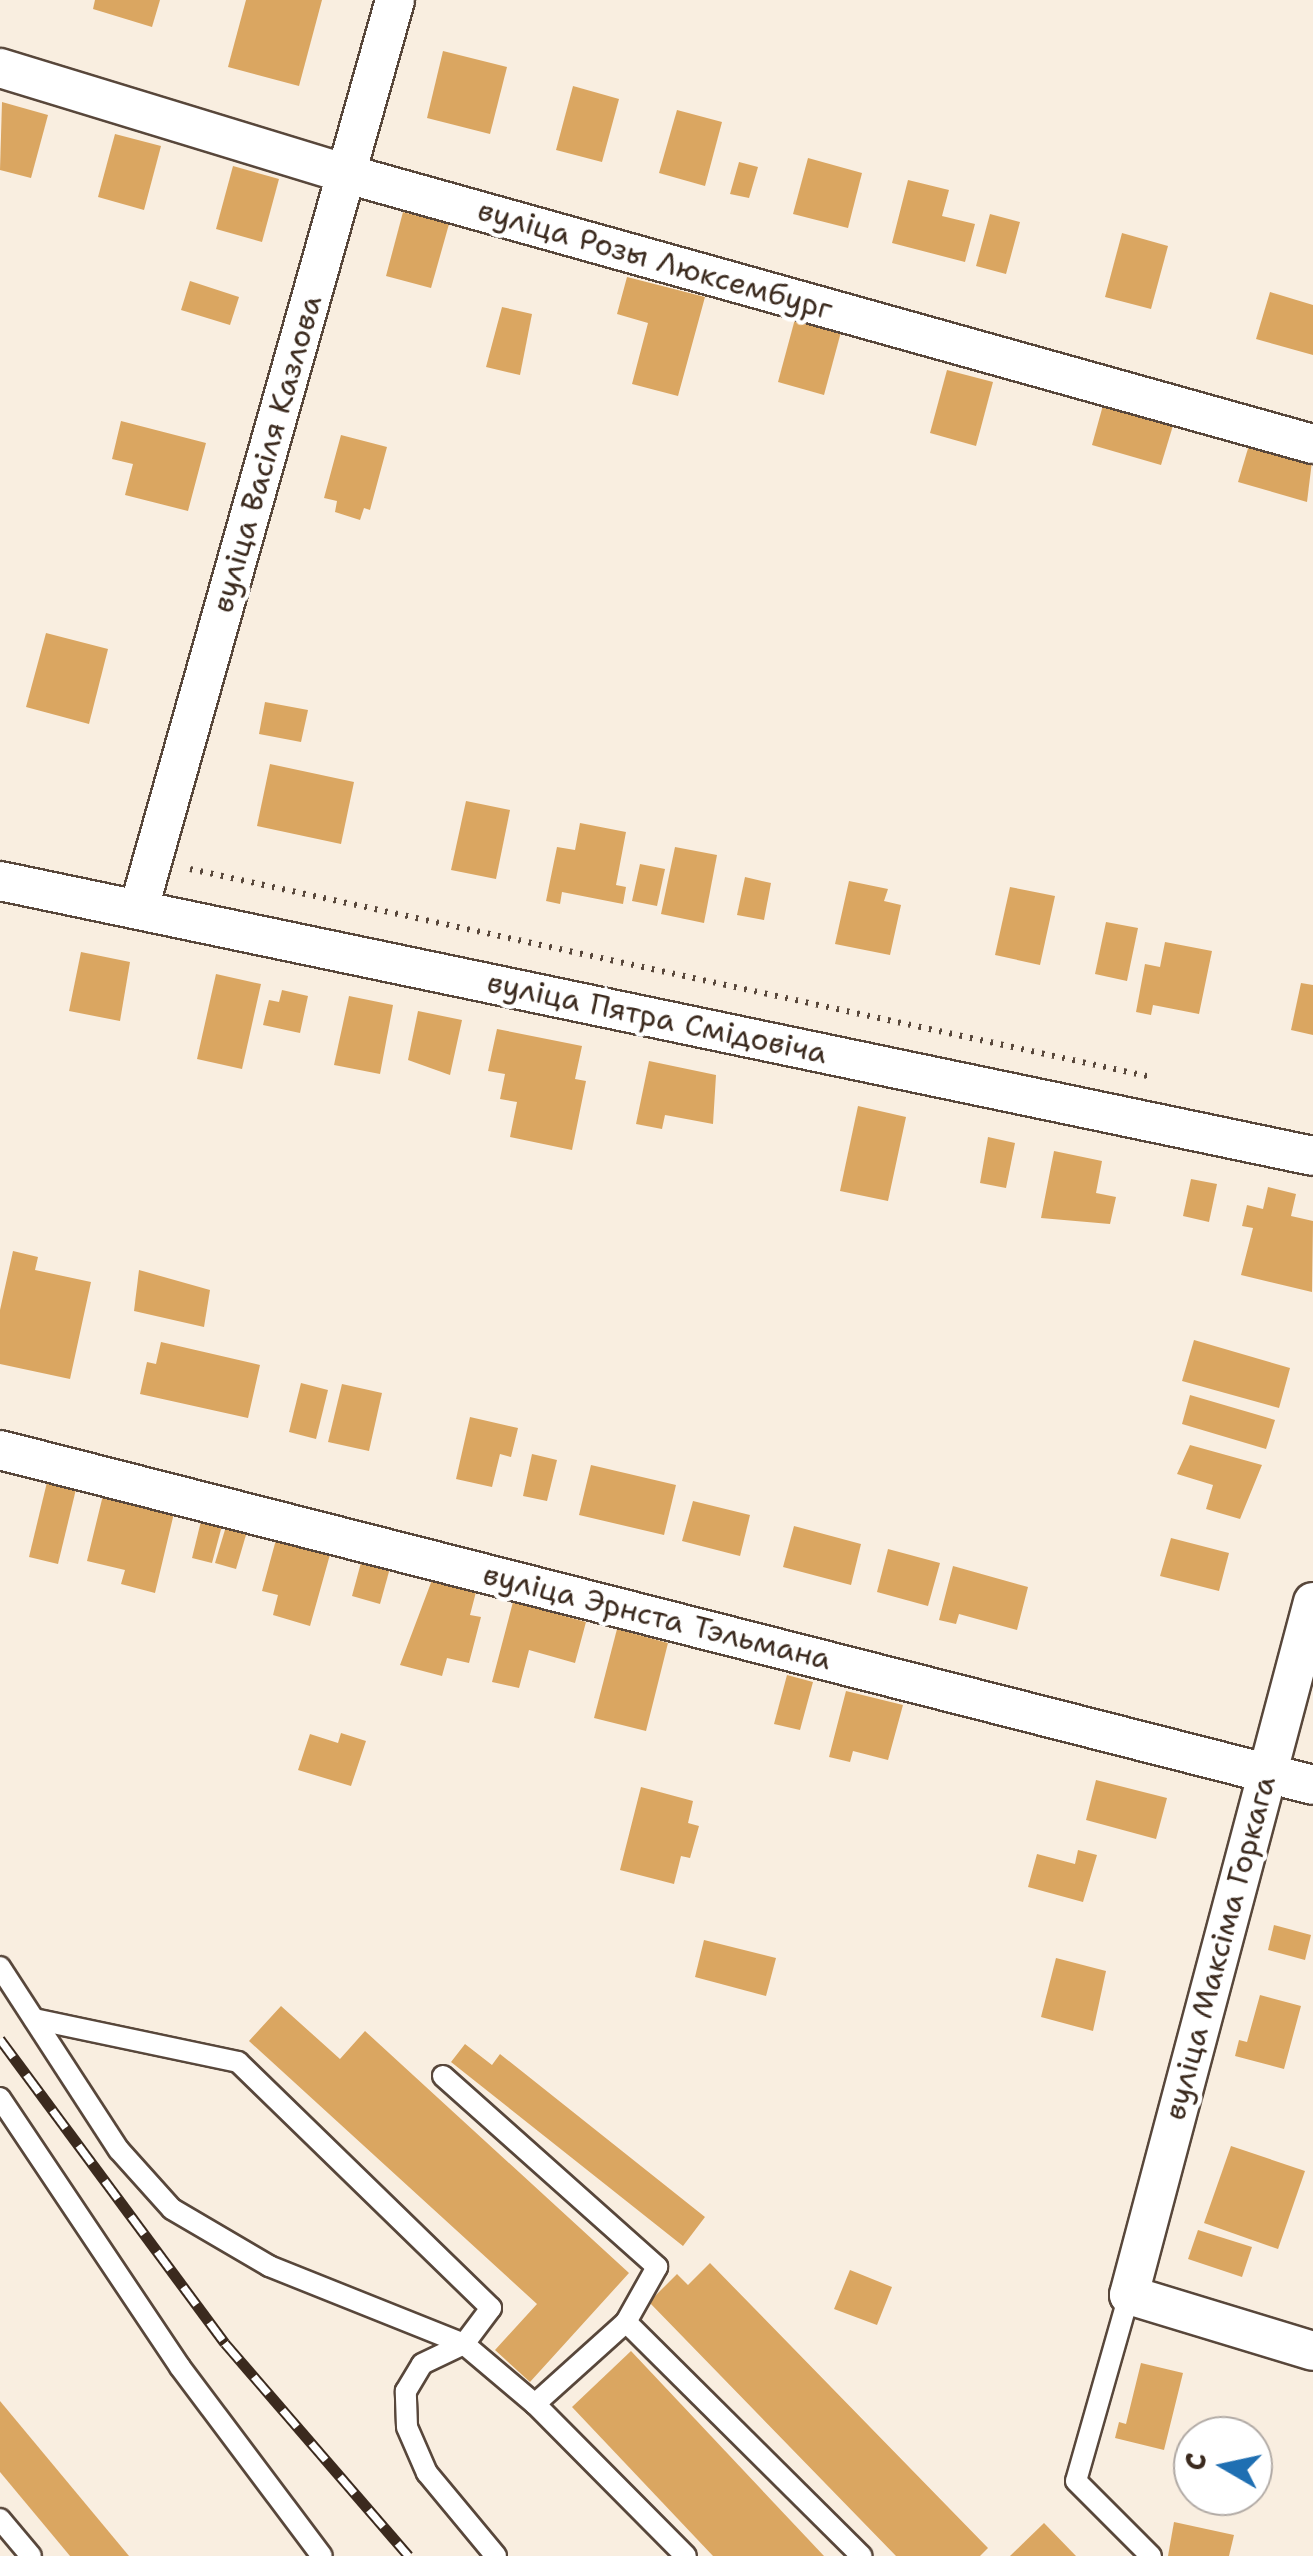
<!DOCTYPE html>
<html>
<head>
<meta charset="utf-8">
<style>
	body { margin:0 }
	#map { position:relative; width:1313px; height:2556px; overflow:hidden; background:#f9eee0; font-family:"Shantell Sans",sans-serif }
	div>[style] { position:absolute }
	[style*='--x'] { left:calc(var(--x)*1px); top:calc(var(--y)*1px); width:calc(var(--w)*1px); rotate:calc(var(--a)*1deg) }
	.building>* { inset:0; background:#daa661 }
	.path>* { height:6px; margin-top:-3px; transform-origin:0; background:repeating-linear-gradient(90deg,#58473b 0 2.5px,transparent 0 10.5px) }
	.roads { filter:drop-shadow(2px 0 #58473b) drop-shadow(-2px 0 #58473b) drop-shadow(0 2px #58473b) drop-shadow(0 -2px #58473b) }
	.service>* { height:20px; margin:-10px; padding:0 10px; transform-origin:10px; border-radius:10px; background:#fff }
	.minor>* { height:38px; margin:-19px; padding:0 19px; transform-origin:19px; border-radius:19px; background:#fff }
	.rail>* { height:11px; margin-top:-5.5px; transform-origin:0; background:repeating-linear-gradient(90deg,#fff 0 22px,#3b2a1e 0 44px); box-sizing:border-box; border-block:2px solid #3b2a1e }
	span { translate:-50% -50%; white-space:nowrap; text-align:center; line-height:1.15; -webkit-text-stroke:9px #fff; paint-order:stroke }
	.street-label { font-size:30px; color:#3b2a1e }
	.north { position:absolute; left:1173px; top:2416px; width:100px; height:100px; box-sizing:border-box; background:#fff; border:2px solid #b1aaa5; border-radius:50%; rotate:279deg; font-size:28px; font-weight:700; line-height:40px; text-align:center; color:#3b2a1e }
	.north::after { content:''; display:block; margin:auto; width:35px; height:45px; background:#1f6fb2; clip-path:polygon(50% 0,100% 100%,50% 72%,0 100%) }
</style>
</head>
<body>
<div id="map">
	<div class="building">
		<i style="clip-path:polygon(95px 0,160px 0,152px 27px,93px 9px)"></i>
		<i style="clip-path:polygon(246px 0,322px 0,299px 86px,228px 67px)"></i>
		<i style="clip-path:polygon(443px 51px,507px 67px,490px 134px,427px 118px)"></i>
		<i style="clip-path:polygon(573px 86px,619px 99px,602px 162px,556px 150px)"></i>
		<i style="clip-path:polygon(2px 102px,48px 115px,31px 178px,0 170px)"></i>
		<i style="clip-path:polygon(677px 110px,722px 122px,705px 186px,659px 173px)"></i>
		<i style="clip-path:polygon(115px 134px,161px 146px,144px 210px,98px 197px)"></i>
		<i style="clip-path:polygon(808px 158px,862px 173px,848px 228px,793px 214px)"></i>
		<i style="clip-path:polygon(739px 162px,758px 167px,749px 198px,730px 194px)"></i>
		<i style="clip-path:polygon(233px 166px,279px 179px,262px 242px,216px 229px)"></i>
		<i style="clip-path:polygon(908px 180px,949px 190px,942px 216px,975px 224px,965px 262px,892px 243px)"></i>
		<i style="clip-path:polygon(403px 212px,449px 224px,431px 288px,386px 276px)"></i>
		<i style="clip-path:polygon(990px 214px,1020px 222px,1006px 274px,976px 266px)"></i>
		<i style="clip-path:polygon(1122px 233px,1168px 246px,1151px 309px,1105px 297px)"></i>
		<i style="clip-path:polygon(627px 277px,705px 297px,678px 396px,632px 384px,648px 323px,617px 314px)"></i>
		<i style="clip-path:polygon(190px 281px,239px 297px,230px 325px,181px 310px)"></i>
		<i style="clip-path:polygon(1270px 292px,1313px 305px,1313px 355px,1256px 339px)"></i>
		<i style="clip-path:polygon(502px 307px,532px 314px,520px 375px,486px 367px)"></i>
		<i style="clip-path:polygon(795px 319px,841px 332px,824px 395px,778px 382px)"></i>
		<i style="clip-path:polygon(947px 370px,993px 382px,976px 446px,930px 433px)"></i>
		<i style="clip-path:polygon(1105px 398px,1175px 419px,1161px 465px,1092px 445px)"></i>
		<i style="clip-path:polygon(121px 421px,206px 443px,188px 511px,125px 495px,133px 464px,112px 459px)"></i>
		<i style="clip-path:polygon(341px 435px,387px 447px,370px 510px,364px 508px,360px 520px,335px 512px,337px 501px,324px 498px)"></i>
		<i style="clip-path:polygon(1252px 435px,1313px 453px,1307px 502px,1238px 482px)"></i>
		<i style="clip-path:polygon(46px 633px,108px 649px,89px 724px,26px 707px)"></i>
		<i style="clip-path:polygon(265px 702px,308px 710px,301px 742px,259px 734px)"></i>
		<i style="clip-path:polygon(270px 764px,354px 782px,341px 844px,257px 826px)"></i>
		<i style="clip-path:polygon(466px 801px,510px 810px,496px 879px,451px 870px)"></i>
		<i style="clip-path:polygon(580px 823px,626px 832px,616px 885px,626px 887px,623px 904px,562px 892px,560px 904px,546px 901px,557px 847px,575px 850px)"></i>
		<i style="clip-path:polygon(675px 847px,717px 855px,704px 923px,661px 914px)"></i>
		<i style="clip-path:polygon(640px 864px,665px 869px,657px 906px,632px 901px)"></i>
		<i style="clip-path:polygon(745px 877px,771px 883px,764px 920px,737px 915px)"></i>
		<i style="clip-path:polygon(849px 881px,888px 889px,884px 901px,901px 905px,890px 955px,835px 944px)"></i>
		<i style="clip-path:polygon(1010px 887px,1055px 896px,1040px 965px,995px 955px)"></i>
		<i style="clip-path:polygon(1106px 922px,1138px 928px,1127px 981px,1095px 974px)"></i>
		<i style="clip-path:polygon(1165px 942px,1212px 951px,1199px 1014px,1153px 1005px,1151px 1015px,1136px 1012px,1145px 964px,1160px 967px)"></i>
		<i style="clip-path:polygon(81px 952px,130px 962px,120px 1021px,69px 1011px)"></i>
		<i style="clip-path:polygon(216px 974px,261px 984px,242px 1069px,197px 1059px)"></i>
		<i style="clip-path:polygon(1301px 983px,1313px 985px,1313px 1035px,1291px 1030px)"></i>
		<i style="clip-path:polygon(282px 990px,308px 996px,300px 1033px,263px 1025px,269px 1000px,279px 1002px)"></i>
		<i style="clip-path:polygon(349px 996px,393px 1005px,380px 1074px,334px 1065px)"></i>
		<i style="clip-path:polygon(418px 1011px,462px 1020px,450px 1075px,408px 1060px)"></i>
		<i style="clip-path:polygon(497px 1029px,582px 1046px,575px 1079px,586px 1081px,572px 1150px,510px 1137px,517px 1102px,500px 1099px,505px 1074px,488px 1071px)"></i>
		<i style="clip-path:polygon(649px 1061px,716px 1075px,713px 1124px,665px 1115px,662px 1129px,636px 1124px)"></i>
		<i style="clip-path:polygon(858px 1106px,906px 1117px,888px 1201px,840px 1191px)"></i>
		<i style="clip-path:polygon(988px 1137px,1015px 1143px,1006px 1188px,980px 1183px)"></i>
		<i style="clip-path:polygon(1054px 1151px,1102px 1161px,1096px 1193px,1116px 1197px,1110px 1224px,1041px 1218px)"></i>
		<i style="clip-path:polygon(1191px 1179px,1217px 1184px,1209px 1222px,1183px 1216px)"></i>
		<i style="clip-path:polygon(1268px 1187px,1296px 1194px,1291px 1216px,1313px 1221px,1312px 1292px,1241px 1275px,1253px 1228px,1242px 1226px,1247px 1205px,1263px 1209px)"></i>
		<i style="clip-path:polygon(13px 1251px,38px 1257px,35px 1270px,91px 1282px,70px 1379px,0 1364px,0 1310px)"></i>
		<i style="clip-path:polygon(139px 1270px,210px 1290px,204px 1327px,134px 1311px)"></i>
		<i style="clip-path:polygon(1194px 1340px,1290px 1368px,1279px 1408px,1182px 1381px)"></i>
		<i style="clip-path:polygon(161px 1342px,260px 1365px,248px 1418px,140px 1394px,147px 1362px,156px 1364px)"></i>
		<i style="clip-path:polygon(301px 1383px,328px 1390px,316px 1439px,289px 1432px)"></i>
		<i style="clip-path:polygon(342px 1384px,382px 1393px,369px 1451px,328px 1442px)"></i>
		<i style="clip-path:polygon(1190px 1395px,1275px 1420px,1266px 1449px,1182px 1424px)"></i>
		<i style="clip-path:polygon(470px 1417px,518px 1428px,511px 1457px,500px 1454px,492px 1487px,456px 1479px)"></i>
		<i style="clip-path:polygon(1190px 1445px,1262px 1465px,1240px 1519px,1206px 1509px,1213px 1485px,1177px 1474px)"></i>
		<i style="clip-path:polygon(532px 1454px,557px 1460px,547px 1501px,523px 1496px)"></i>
		<i style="clip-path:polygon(591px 1465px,676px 1485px,664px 1535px,579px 1515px)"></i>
		<i style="clip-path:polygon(48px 1478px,77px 1485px,58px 1564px,29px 1557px)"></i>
		<i style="clip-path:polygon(104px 1491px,175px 1509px,155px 1593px,121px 1584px,125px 1570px,87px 1561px)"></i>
		<i style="clip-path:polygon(693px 1501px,750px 1515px,740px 1556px,682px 1541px)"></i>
		<i style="clip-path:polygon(202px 1517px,223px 1522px,212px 1563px,192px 1558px)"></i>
		<i style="clip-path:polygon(227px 1523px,248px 1528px,236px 1569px,215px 1563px)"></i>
		<i style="clip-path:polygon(794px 1526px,861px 1544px,851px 1585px,783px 1567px)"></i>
		<i style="clip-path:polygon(277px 1536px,331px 1551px,310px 1626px,273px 1615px,278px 1595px,262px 1591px)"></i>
		<i style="clip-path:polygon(1171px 1538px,1229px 1553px,1219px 1591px,1160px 1576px)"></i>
		<i style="clip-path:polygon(888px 1549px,940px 1563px,928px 1606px,877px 1592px)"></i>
		<i style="clip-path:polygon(362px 1559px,390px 1568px,380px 1604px,352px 1596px)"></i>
		<i style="clip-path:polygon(953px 1566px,1028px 1587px,1017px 1630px,959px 1614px,956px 1624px,939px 1620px)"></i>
		<i style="clip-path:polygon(432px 1580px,476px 1592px,470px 1615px,481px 1617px,469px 1663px,447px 1658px,442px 1676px,400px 1665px)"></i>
		<i style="clip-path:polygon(513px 1602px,586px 1622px,575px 1663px,529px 1650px,519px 1688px,492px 1682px)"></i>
		<i style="clip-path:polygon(617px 1629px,668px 1643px,646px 1731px,594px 1718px)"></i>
		<i style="clip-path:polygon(787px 1675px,813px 1682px,800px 1730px,774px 1724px)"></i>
		<i style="clip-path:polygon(846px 1691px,903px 1705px,888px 1760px,853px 1751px,850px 1762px,829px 1757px)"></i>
		<i style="clip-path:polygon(341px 1733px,366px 1741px,351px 1786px,298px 1770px,310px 1734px,338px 1743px)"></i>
		<i style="clip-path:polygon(1096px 1780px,1167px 1798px,1156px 1839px,1086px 1820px)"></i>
		<i style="clip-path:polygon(641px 1787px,693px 1801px,688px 1823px,699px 1826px,690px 1858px,681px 1856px,674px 1884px,620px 1870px)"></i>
		<i style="clip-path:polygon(1078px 1850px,1097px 1855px,1083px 1902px,1028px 1887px,1037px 1854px,1075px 1864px)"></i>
		<i style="clip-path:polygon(1274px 1925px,1311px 1935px,1305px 1960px,1268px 1950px)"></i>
		<i style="clip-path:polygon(704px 1940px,776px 1958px,766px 1996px,695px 1977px)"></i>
		<i style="clip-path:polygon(1056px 1958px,1106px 1971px,1093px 2031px,1041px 2017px)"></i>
		<i style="clip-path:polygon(1260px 1995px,1301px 2006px,1284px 2069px,1235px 2056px,1239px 2040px,1247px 2042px)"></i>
		<i style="clip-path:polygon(281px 2006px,340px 2059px,365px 2031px,629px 2273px,530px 2382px,495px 2350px,537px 2304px,249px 2041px)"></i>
		<i style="clip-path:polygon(465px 2044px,492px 2065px,500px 2054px,705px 2217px,683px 2246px,451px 2062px)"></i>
		<i style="clip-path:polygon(1231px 2146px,1305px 2171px,1278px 2249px,1204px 2223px)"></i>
		<i style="clip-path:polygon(1198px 2230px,1252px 2247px,1242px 2277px,1188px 2259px)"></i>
		<i style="clip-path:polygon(710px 2263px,988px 2548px,980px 2556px,896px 2556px,649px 2302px,677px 2274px,688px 2285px)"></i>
		<i style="clip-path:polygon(850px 2270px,892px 2287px,877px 2325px,834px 2309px)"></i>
		<i style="clip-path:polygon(631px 2351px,824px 2556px,713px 2556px,572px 2407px)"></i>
		<i style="clip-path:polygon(1141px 2363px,1183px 2373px,1164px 2450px,1115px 2438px,1119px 2422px,1126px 2424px)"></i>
		<i style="clip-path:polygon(0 2401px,129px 2556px,70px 2556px,0 2472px)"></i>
		<i style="clip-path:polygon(1174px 2522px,1234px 2535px,1229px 2556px,1168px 2556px)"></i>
		<i style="clip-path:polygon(1044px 2523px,1076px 2556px,1010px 2556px)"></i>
	</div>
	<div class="path">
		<i style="--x:190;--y:869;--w:983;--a:12.21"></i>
	</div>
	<div class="roads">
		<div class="service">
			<i style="--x:0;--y:1967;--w:218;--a:57"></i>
			<i style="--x:119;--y:2150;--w:79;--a:48.1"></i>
			<i style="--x:172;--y:2209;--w:113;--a:30.4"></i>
			<i style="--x:269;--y:2266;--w:210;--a:21.8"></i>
			<i style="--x:464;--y:2344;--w:45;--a:-53.1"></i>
			<i style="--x:491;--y:2308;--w:353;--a:-135.8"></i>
			<i style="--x:238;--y:2062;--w:208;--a:-168.1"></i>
			<i style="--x:443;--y:2076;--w:287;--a:41.7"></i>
			<i style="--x:657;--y:2267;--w:63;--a:119.4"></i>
			<i style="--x:0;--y:2098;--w:324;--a:56.2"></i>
			<i style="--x:180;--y:2367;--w:236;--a:53.1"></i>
			<i style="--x:1129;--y:2295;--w:193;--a:105.9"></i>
			<i style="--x:1076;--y:2481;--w:106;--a:45"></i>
			<i style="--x:535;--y:2404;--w:122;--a:-42"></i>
			<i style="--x:626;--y:2322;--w:332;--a:44.8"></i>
			<i style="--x:0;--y:2519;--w:48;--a:50"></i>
			<i style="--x:496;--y:2556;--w:108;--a:-129.7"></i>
			<i style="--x:427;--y:2473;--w:50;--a:-113.5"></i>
			<i style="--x:407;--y:2427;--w:36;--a:-92"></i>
			<i style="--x:406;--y:2391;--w:31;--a:-59"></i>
			<i style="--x:422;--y:2364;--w:47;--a:-25.5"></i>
			<i style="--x:464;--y:2344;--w:93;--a:40.2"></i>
			<i style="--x:535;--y:2404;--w:214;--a:45.2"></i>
		</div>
		<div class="minor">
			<i style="--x:0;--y:68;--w:363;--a:17"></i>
			<i style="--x:347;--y:174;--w:1003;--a:15.62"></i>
			<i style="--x:0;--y:881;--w:1341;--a:11.83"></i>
			<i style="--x:139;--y:908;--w:943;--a:-74.25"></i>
			<i style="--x:0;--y:1450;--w:1355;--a:14.31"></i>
			<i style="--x:1313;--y:1602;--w:717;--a:104.87"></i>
			<i style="--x:1129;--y:2295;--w:192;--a:16.9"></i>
		</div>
	</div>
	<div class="rail">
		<i style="--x:0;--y:2039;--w:378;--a:53.5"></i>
		<i style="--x:225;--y:2343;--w:281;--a:49.2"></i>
	</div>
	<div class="street-label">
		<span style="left:655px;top:260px;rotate:16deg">вуліца Розы Люксембург</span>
		<span style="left:267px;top:454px;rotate:-74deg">вуліца Васіля Казлова</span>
		<span style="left:657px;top:1018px;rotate:12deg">вуліца Пятра Смідовіча</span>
		<span style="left:657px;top:1617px;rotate:14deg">вуліца Эрнста Тэльмана</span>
		<span style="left:1220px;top:1948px;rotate:-75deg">вуліца Максіма Горкага</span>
	</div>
	<div class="north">С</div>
</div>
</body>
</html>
